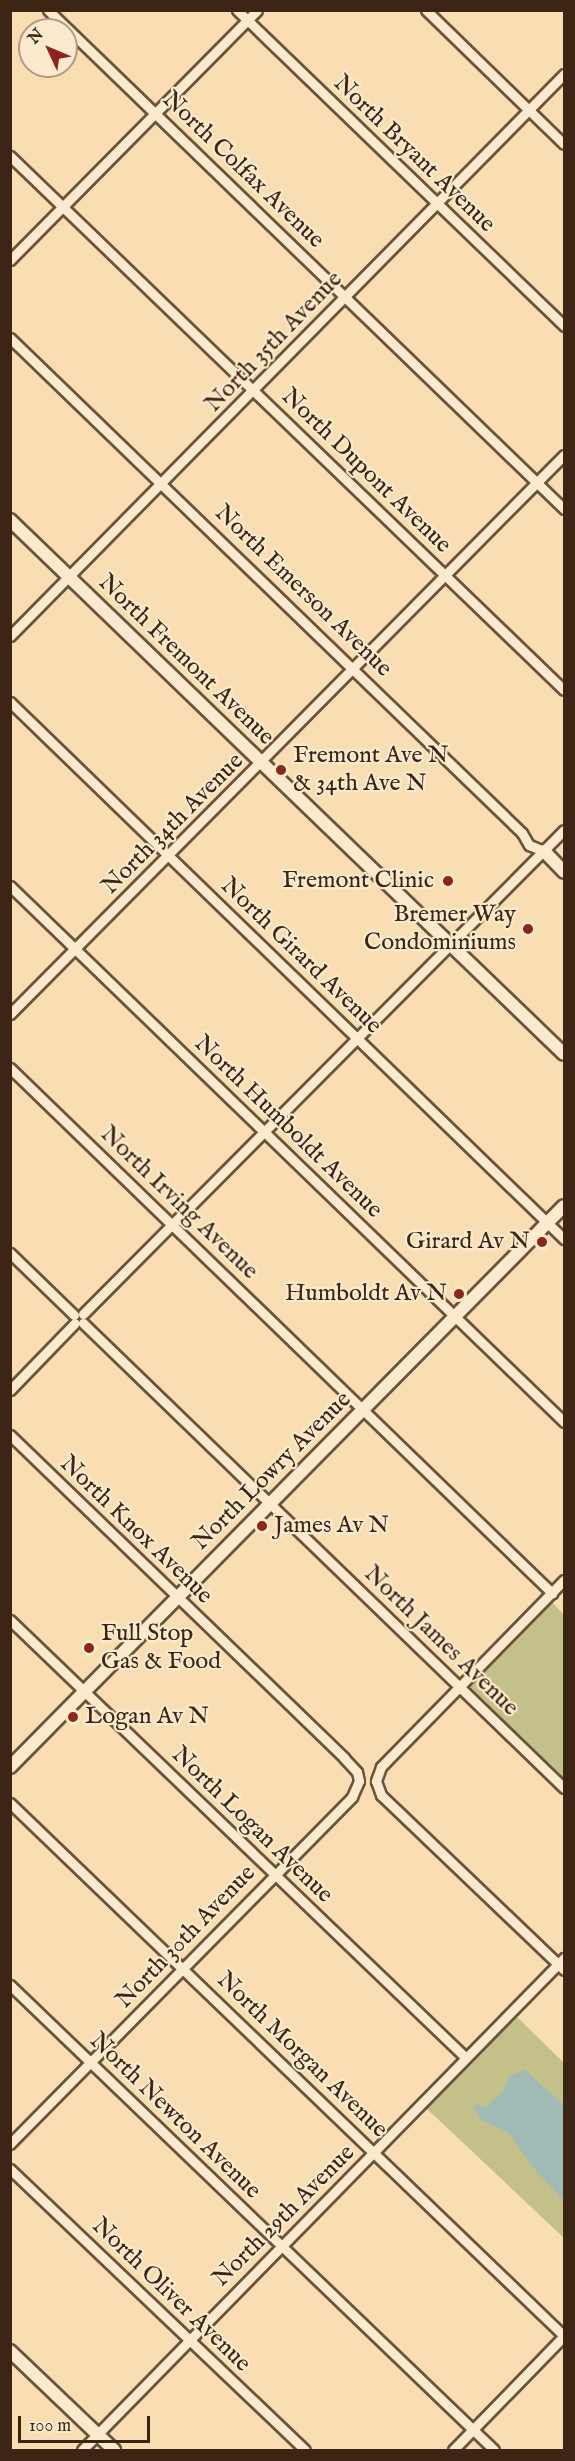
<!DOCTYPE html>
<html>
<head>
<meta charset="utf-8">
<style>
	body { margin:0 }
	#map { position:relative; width:575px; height:2461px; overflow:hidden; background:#f9deb3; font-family:"IM FELL English",serif }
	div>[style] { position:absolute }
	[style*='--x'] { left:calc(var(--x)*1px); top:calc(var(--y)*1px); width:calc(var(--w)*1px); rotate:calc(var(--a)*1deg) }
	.green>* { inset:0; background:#c3c089 }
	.water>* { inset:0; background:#a0bbb5 }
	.roads { filter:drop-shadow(2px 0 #6c533c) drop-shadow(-2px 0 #6c533c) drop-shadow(0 2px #6c533c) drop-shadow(0 -2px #6c533c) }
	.street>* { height:9px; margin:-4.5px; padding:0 4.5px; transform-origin:4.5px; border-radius:4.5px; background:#fbeace }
	.secondary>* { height:12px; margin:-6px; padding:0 6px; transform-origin:6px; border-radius:6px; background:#fbeace }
	.dots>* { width:16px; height:16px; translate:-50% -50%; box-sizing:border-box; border:3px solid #fbeace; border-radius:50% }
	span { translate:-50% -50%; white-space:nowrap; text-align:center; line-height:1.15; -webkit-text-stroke:4.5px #fbeace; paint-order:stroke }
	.street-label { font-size:24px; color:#3d2515 }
	.poi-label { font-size:24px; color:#3d2515 }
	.left { translate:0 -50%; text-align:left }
	.right { translate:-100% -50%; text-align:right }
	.frame { position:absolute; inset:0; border:12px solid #3d2515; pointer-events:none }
	.north { position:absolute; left:18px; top:18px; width:60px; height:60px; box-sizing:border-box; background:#fbeace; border:2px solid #af9b84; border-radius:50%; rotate:314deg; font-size:16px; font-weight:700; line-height:24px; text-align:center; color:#3d2515 }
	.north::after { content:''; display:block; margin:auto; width:21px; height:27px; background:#8f2418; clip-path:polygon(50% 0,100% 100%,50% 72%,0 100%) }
	.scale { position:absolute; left:18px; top:2416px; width:132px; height:27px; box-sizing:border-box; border:3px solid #3d2515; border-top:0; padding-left:8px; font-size:18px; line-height:21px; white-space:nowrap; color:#3d2515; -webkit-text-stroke:4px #fbeace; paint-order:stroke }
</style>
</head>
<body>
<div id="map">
	<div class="green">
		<i style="clip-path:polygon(552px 1602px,564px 1615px,564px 1779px,471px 1693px,471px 1685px)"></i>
		<i style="clip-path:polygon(516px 2016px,564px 2063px,564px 2238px,425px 2107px)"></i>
	</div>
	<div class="water">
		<i style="clip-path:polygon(525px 2070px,564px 2105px,564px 2201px,532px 2166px,508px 2132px,483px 2121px,473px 2108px,476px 2104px,486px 2107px,504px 2090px,509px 2076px)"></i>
	</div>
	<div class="roads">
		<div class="street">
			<i style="--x:48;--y:10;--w:718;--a:44.04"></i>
			<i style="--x:237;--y:10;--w:455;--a:44"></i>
			<i style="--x:426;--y:10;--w:192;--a:44.2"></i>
			<i style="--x:10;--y:156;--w:769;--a:43.95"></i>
			<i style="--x:10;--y:260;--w:351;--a:-45.3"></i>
			<i style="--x:10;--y:338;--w:712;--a:44.03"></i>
			<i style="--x:522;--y:833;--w:14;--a:60"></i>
			<i style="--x:529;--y:845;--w:16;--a:22"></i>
			<i style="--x:10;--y:636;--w:789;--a:-45.41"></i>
			<i style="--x:10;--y:702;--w:772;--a:44.11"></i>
			<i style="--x:10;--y:886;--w:771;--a:44.05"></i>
			<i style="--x:10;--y:1014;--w:787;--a:-45.26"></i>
			<i style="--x:10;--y:1068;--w:755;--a:44.09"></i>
			<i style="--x:10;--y:1253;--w:89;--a:44.1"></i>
			<i style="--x:83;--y:1314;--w:682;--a:-45.18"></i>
			<i style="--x:83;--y:1323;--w:669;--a:44.03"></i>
			<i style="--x:10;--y:1390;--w:93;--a:-45.9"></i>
			<i style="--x:10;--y:1435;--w:465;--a:44"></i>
			<i style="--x:344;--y:1758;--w:19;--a:47"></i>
			<i style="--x:357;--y:1772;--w:9;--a:77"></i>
			<i style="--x:359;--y:1781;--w:17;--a:114"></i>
			<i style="--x:352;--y:1797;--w:487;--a:134.6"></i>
			<i style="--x:564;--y:1580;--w:262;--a:134.4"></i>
			<i style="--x:381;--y:1767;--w:15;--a:110"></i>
			<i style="--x:376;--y:1781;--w:15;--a:70"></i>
			<i style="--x:381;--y:1795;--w:253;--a:43.7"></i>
			<i style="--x:10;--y:1620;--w:632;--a:43.85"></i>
			<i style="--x:10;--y:1803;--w:769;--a:43.89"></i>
			<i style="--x:10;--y:1985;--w:671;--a:43.85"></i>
			<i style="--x:10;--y:2169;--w:407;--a:43.6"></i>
			<i style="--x:82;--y:2450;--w:689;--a:-45.59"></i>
			<i style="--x:453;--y:2450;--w:159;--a:-45.8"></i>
		</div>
		<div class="secondary">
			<i style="--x:10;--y:520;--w:769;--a:43.95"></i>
			<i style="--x:544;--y:851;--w:29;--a:46"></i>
			<i style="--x:10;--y:1767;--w:788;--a:-45.36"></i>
			<i style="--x:10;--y:2351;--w:144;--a:43.6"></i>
		</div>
	</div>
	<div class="dots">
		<i style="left:281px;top:770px;background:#8f2418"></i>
		<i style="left:448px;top:881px;background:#8f2418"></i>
		<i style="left:528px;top:929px;background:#8f2418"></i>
		<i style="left:542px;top:1242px;background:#8f2418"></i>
		<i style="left:459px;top:1294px;background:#8f2418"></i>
		<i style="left:262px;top:1526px;background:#8f2418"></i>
		<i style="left:89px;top:1648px;background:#8f2418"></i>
		<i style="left:73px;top:1717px;background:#8f2418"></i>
	</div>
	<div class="street-label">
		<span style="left:414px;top:154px;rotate:44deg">North Bryant Avenue</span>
		<span style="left:243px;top:170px;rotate:44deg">North Colfax Avenue</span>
		<span style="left:274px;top:342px;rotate:-46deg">North 35th Avenue</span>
		<span style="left:366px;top:471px;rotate:44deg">North Dupont Avenue</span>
		<span style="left:303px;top:591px;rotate:44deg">North Emerson Avenue</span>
		<span style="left:186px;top:660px;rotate:44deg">North Fremont Avenue</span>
		<span style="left:173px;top:824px;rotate:-45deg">North 34th Avenue</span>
		<span style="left:301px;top:956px;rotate:44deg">North Girard Avenue</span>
		<span style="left:288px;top:1127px;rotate:44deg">North Humboldt Avenue</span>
		<span style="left:179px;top:1203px;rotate:44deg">North Irving Avenue</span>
		<span style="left:272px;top:1471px;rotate:-45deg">North Lowry Avenue</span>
		<span style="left:136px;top:1530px;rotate:44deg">North Knox Avenue</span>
		<span style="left:441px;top:1641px;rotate:44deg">North James Avenue</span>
		<span style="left:252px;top:1825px;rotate:44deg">North Logan Avenue</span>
		<span style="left:186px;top:1937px;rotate:-46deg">North 30th Avenue</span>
		<span style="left:302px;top:2055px;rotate:44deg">North Morgan Avenue</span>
		<span style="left:175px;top:2116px;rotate:44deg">North Newton Avenue</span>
		<span style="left:284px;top:2216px;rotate:-45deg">North 29th Avenue</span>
		<span style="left:171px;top:2295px;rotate:44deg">North Oliver Avenue</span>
	</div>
	<div class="poi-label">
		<span class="left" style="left:293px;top:770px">Fremont Ave N<br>&amp; 34th Ave N</span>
		<span class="right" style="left:434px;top:881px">Fremont Clinic</span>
		<span class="right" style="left:516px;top:929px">Bremer Way<br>Condominiums</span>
		<span class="right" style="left:530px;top:1242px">Girard Av N</span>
		<span class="right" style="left:447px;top:1294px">Humboldt Av N</span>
		<span class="left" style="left:274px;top:1526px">James Av N</span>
		<span class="left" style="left:101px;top:1648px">Full Stop<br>Gas &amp; Food</span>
		<span class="left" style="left:85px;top:1717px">Logan Av N</span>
	</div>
	<div class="frame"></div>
	<div class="north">N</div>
	<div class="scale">100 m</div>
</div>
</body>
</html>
